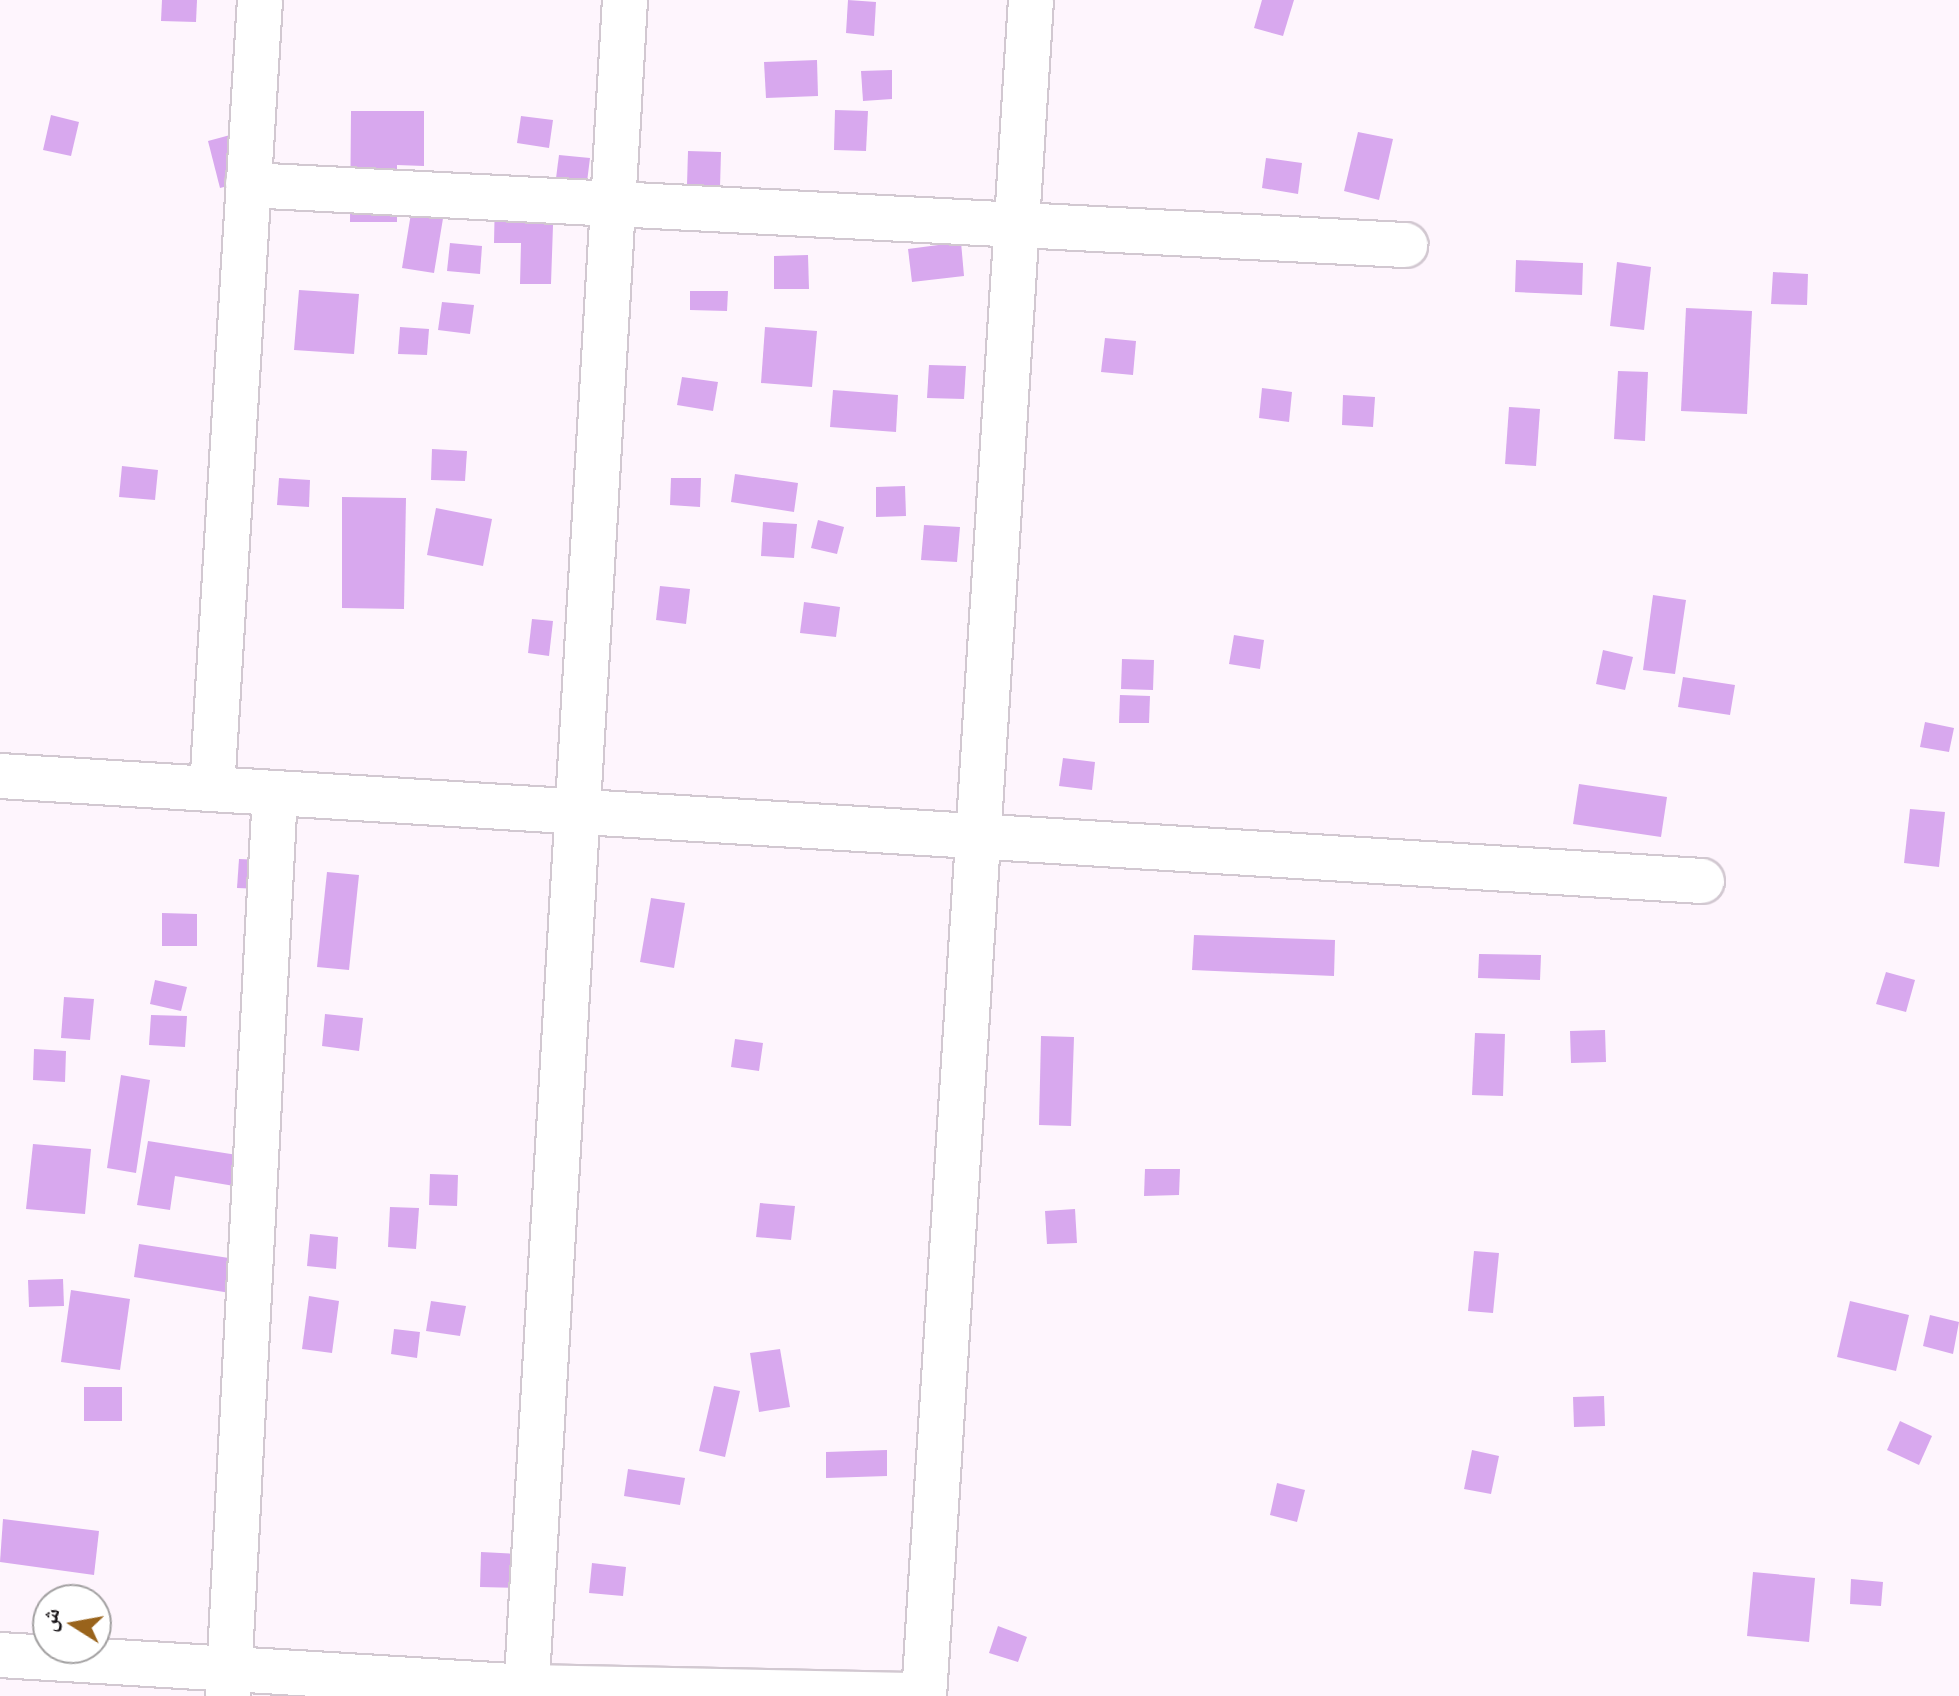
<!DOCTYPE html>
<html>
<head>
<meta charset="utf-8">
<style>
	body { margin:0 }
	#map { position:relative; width:1959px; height:1696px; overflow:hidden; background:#fef5fd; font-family:Cabin,"Noto Naskh Arabic",sans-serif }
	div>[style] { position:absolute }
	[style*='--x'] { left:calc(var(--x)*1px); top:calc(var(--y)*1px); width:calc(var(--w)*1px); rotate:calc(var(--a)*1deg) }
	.building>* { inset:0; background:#d8a8ee }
	.roads { filter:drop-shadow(2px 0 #d2c8d1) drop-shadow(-2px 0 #d2c8d1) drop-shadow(0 2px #d2c8d1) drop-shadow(0 -2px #d2c8d1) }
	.minor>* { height:44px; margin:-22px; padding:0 22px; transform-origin:22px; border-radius:22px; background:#fff }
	span { translate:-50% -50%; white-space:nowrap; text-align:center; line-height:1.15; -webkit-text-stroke:6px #fff; paint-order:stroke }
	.north { position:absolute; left:32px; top:1584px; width:80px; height:80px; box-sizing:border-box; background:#fff; border:2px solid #a3a1a2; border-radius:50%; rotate:281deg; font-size:22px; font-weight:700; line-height:32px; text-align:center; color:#181417 }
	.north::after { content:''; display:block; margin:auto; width:28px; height:36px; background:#99631b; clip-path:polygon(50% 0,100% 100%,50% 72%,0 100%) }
</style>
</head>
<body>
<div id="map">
	<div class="building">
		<i style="clip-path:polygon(162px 0,197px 0,196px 22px,161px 21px)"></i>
		<i style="clip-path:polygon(848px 0,876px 2px,874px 36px,846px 33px)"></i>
		<i style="clip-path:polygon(1262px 0,1294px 0,1283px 36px,1254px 28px)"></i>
		<i style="clip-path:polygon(817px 60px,818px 96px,766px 98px,764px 62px)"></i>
		<i style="clip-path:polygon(892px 70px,892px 99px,863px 101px,861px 71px)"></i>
		<i style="clip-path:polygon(835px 110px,868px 111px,866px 151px,834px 150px)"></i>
		<i style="clip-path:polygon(351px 111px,424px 111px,424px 166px,397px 165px,397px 222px,350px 222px)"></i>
		<i style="clip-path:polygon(51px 115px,79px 122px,71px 156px,43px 150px)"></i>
		<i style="clip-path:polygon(521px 116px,553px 120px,549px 148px,517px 143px)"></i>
		<i style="clip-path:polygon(245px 131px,258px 178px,220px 188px,208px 141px)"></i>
		<i style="clip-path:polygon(1358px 132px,1393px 139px,1379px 200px,1344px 191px)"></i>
		<i style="clip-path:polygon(688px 151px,721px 152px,720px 187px,687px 185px)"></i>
		<i style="clip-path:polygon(559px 155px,590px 158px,586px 190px,555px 186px)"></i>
		<i style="clip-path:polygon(1266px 158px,1302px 163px,1298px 194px,1262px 188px)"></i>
		<i style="clip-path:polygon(418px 171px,450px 176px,434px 273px,402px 268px)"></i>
		<i style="clip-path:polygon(495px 194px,554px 196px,551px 284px,520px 284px,521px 243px,494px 243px)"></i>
		<i style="clip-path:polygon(961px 242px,964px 276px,912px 282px,908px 249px)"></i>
		<i style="clip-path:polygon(450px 243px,482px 246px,480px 274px,447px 271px)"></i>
		<i style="clip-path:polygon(808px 255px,809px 289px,774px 289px,774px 256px)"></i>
		<i style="clip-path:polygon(1516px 260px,1583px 263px,1582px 295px,1515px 292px)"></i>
		<i style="clip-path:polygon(1617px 262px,1651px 267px,1644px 330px,1610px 326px)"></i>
		<i style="clip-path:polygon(1773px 272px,1808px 274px,1807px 305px,1771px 304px)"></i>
		<i style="clip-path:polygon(299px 290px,359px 294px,354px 354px,294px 350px)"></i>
		<i style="clip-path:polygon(690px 291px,728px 291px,727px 311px,690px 310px)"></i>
		<i style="clip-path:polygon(442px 302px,474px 305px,470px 334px,438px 330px)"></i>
		<i style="clip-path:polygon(1686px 308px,1752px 311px,1747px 414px,1681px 411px)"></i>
		<i style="clip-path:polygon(400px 327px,429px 329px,427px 355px,398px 354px)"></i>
		<i style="clip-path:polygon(765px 327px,817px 331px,812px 387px,761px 383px)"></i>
		<i style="clip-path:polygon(1105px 338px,1136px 341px,1133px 375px,1101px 372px)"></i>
		<i style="clip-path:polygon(929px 365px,966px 366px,964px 399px,927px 398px)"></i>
		<i style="clip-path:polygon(1618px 371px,1648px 372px,1645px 441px,1614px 439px)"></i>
		<i style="clip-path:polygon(682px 377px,718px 382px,713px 411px,677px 405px)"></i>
		<i style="clip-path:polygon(1262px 388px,1292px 392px,1289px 422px,1259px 418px)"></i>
		<i style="clip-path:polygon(833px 390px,898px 395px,896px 432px,830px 427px)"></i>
		<i style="clip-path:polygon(1343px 395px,1375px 397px,1373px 427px,1342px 425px)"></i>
		<i style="clip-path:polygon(1509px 407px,1540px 409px,1536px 466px,1505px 464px)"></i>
		<i style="clip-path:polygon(432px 449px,467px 451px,465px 481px,431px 480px)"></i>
		<i style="clip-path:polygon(122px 466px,158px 470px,155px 500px,119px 497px)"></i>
		<i style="clip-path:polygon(735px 474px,798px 483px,794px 512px,731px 502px)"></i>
		<i style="clip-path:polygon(279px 478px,310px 480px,309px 507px,277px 505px)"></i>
		<i style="clip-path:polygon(671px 478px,701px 478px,700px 507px,670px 505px)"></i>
		<i style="clip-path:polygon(905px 486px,906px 516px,876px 517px,876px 487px)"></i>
		<i style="clip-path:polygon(342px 497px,406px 498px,404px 609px,342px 608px)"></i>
		<i style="clip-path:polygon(436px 508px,492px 519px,483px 566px,427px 555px)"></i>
		<i style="clip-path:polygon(818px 520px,844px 527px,837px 554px,811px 548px)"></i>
		<i style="clip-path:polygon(763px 522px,797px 524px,794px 558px,761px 556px)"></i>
		<i style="clip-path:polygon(924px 525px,960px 527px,957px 562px,921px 560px)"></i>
		<i style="clip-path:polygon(660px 586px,690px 589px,686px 624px,656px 620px)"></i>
		<i style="clip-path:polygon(1653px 595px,1686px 600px,1675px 674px,1643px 670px)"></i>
		<i style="clip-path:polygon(804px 602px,840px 607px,836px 637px,800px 633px)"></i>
		<i style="clip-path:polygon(532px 619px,553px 621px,549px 656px,528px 653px)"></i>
		<i style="clip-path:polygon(1234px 635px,1264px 640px,1260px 669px,1229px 664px)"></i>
		<i style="clip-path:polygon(1603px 650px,1633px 657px,1625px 690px,1596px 684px)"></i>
		<i style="clip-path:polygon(1122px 659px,1154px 660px,1153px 690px,1121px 689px)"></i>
		<i style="clip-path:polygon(1683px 677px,1735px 685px,1730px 715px,1678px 707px)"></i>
		<i style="clip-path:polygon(1120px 695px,1150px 696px,1149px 723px,1119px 723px)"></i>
		<i style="clip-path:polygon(1925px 722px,1954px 728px,1949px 752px,1920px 747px)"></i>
		<i style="clip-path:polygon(1063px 758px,1095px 762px,1092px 790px,1059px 786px)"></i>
		<i style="clip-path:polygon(1579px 784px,1667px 797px,1661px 837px,1573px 824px)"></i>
		<i style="clip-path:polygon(1910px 809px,1945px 812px,1939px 867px,1904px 863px)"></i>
		<i style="clip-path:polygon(239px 859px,263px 860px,262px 889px,237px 888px)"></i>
		<i style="clip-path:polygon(327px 872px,359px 875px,349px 970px,317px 967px)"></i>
		<i style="clip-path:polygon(651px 898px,685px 903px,674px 968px,640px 962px)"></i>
		<i style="clip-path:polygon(162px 913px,197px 914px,197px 946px,162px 946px)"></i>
		<i style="clip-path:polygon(1194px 935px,1335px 940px,1334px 976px,1192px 970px)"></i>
		<i style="clip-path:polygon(1479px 954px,1541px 955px,1540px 980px,1478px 978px)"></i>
		<i style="clip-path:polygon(1886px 972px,1915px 980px,1906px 1012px,1876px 1004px)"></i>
		<i style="clip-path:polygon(155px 980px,187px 987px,181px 1011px,150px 1004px)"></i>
		<i style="clip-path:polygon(64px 997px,94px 999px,90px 1040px,61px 1038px)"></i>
		<i style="clip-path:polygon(325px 1014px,363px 1018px,359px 1051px,322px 1046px)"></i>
		<i style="clip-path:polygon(151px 1015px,187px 1016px,185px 1047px,149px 1045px)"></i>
		<i style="clip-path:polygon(1605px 1030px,1606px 1062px,1571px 1063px,1570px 1031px)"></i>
		<i style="clip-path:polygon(1475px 1033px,1505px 1034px,1503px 1096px,1472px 1095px)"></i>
		<i style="clip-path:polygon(1041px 1036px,1074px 1037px,1071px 1126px,1039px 1125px)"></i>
		<i style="clip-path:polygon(735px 1039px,763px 1043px,759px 1071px,731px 1067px)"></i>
		<i style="clip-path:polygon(34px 1049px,66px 1051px,65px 1082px,33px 1080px)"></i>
		<i style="clip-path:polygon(121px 1075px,150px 1080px,136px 1173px,107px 1168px)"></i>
		<i style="clip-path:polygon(148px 1141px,250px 1157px,246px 1188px,175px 1176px,170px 1210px,137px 1205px)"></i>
		<i style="clip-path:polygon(33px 1144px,91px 1149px,85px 1214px,26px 1209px)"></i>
		<i style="clip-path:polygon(1145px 1169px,1180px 1169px,1179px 1195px,1144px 1196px)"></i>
		<i style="clip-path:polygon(430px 1174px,458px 1175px,457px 1206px,429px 1205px)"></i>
		<i style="clip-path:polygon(760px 1203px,795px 1206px,791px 1240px,756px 1237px)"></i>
		<i style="clip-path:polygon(390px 1207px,419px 1208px,416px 1249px,388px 1247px)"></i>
		<i style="clip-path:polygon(1075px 1209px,1077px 1243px,1047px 1244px,1045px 1211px)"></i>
		<i style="clip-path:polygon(310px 1234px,338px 1237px,336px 1269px,307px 1266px)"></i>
		<i style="clip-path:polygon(139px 1244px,248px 1261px,242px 1295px,134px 1277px)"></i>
		<i style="clip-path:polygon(1474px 1251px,1499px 1253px,1493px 1313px,1468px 1311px)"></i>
		<i style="clip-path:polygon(63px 1279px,64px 1306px,29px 1307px,28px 1280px)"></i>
		<i style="clip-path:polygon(71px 1290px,130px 1299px,120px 1370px,61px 1362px)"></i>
		<i style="clip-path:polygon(309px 1296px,339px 1301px,332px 1353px,302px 1349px)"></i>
		<i style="clip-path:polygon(431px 1301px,466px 1306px,460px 1336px,426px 1331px)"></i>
		<i style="clip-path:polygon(1850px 1301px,1909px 1315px,1896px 1371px,1837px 1357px)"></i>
		<i style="clip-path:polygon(1930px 1315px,1959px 1322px,1953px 1354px,1923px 1346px)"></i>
		<i style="clip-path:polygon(394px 1329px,420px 1332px,417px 1358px,391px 1354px)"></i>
		<i style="clip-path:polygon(780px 1349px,790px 1407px,759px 1412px,750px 1353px)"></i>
		<i style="clip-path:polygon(714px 1386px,740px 1391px,725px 1457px,699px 1451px)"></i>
		<i style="clip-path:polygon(84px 1387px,122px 1387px,122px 1421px,84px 1421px)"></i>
		<i style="clip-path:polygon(1604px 1396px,1605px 1426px,1574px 1427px,1573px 1397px)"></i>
		<i style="clip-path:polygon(1900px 1421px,1932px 1436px,1919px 1465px,1887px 1450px)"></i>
		<i style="clip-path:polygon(887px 1450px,887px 1476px,826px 1478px,826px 1452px)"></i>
		<i style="clip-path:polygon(1472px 1450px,1499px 1456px,1491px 1494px,1464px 1489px)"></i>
		<i style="clip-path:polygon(628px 1469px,685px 1478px,680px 1505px,624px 1496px)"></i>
		<i style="clip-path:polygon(1277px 1483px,1305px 1490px,1297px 1522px,1270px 1515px)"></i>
		<i style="clip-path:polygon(3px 1519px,99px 1531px,94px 1575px,0 1562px)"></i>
		<i style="clip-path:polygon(481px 1552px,517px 1554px,516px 1588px,480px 1587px)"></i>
		<i style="clip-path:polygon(592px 1563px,626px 1567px,623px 1596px,589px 1593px)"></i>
		<i style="clip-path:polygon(1753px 1572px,1815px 1578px,1809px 1642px,1747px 1636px)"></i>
		<i style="clip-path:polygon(1851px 1579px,1883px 1582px,1881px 1606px,1850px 1604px)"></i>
		<i style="clip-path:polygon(998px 1626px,1027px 1637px,1018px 1662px,989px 1653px)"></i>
	</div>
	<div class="roads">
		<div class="minor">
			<i style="--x:248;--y:185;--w:1159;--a:2.97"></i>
			<i style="--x:0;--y:776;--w:1705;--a:3.53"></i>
			<i style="--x:212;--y:789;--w:790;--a:-86.52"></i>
			<i style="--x:0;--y:1655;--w:528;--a:3.47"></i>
			<i style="--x:527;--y:1687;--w:397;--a:1.2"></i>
			<i style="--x:228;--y:1696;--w:904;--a:-87.02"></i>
			<i style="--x:526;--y:1696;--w:1699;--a:-86.66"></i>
			<i style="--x:924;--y:1696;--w:1699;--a:-86.39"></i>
		</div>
	</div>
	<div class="north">ش</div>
</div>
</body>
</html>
